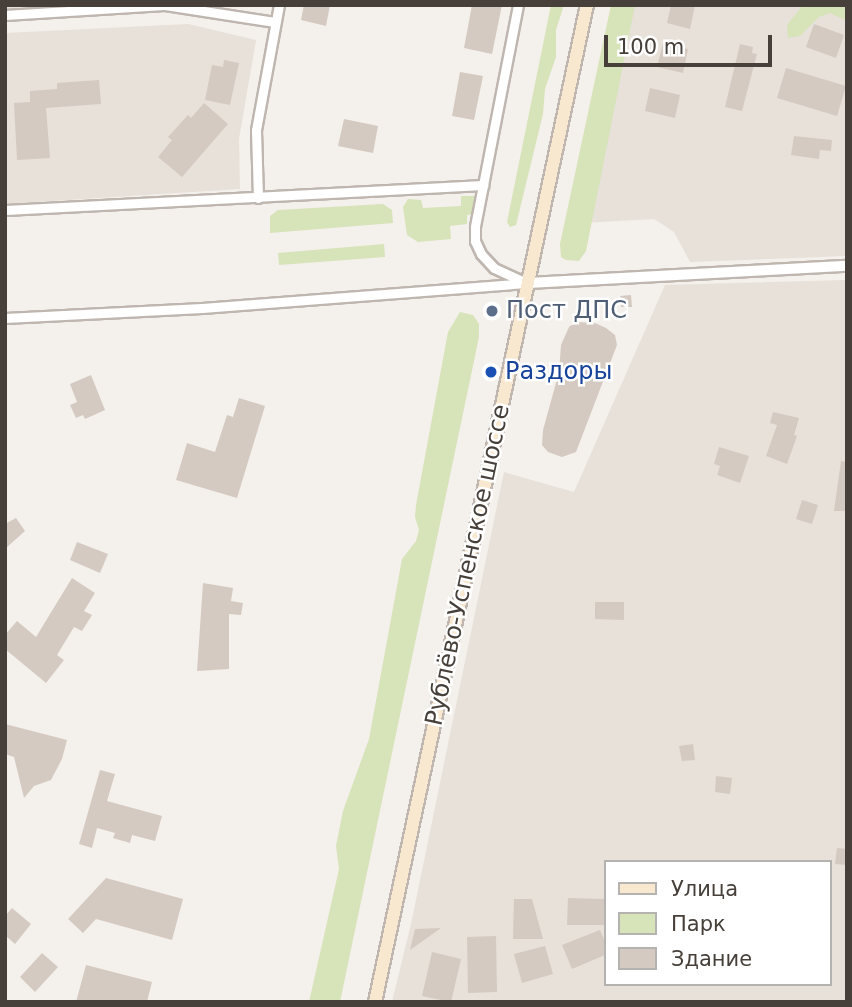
<!DOCTYPE html>
<html>
<head>
<meta charset="utf-8">
<style>
	body { margin:0 }
	#map { position:relative; width:852px; height:1007px; overflow:hidden; background:#f4f0eb; font-family:"DejaVu Sans",sans-serif }
	div>[style] { position:absolute }
	[style*='--x'] { left:calc(var(--x)*1px); top:calc(var(--y)*1px); width:calc(var(--w)*1px); rotate:calc(var(--a)*1deg) }
	.residential>* { inset:0; background:#e7e1da }
	.green>* { inset:0; background:#d7e3b9 }
	.building>* { inset:0; background:#d4cac2 }
	.roads { filter:drop-shadow(2px 0 #beb6af) drop-shadow(-2px 0 #beb6af) drop-shadow(0 2px #beb6af) drop-shadow(0 -2px #beb6af) }
	.minor>* { height:9px; margin:-4.5px; padding:0 4.5px; transform-origin:4.5px; border-radius:4.5px; background:#fff }
	.tertiary>* { height:10px; margin:-5px; padding:0 5px; transform-origin:5px; border-radius:5px; background:#fff }
	.secondary>* { height:12px; margin:-6px; padding:0 6px; transform-origin:6px; border-radius:6px; background:#f9e8d0 }
	.dots>* { width:19px; height:19px; translate:-50% -50%; box-sizing:border-box; border:4px solid #fff; border-radius:50% }
	span { translate:-50% -50%; white-space:nowrap; text-align:center; line-height:1.15; -webkit-text-stroke:5px #fff; paint-order:stroke }
	.service-label { font-size:24px; color:#4e5e75 }
	.left { translate:0 -50%; text-align:left }
	.transit-label { font-size:24px; color:#164399 }
	.street-label { font-size:24px; color:#47403a }
	.frame { position:absolute; inset:0; border:7px solid #47403a; pointer-events:none }
	.legend { position:absolute; left:604px; top:860px; width:228px; height:126px; box-sizing:border-box; background:#fff; border:2px solid #b5b3b0; margin:0; padding:9px 12px; list-style:none; font-size:21px; color:#47403a }
	.legend li { display:flex; align-items:center; gap:14px; height:35px }
	.legend b { width:35px; border:2px solid #b5b3b0 }
	.scale { position:absolute; left:604px; top:35px; width:168px; height:32px; box-sizing:border-box; border:4px solid #47403a; border-top:0; padding-left:9px; font-size:21px; line-height:24px; white-space:nowrap; color:#47403a; -webkit-text-stroke:5px #fff; paint-order:stroke }
</style>
</head>
<body>
<div id="map">
	<div class="residential">
		<i style="clip-path:polygon(5px 5px,119px 5px,5px 10px)"></i>
		<i style="clip-path:polygon(626px 5px,847px 5px,847px 256px,690px 262px,674px 232px,654px 219px,582px 223px)"></i>
		<i style="clip-path:polygon(188px 24px,256px 40px,239px 139px,240px 189px,5px 204px,5px 33px)"></i>
		<i style="clip-path:polygon(evenodd,847px 280px,847px 1002px,392px 1002px,411px 924px,504px 472px,574px 492px,665px 285px,847px 280px,605px 862px,829px 862px,829px 984px,605px 984px,605px 862px)"></i>
	</div>
	<div class="green">
		<i style="clip-path:polygon(551px 5px,564px 5px,556px 30px,556px 57px,545px 89px,543px 114px,516px 225px,510px 227px,507px 222px)"></i>
		<i style="clip-path:polygon(611px 5px,635px 5px,586px 251px,579px 261px,566px 260px,561px 257px,560px 244px)"></i>
		<i style="clip-path:polygon(803px 5px,847px 5px,847px 21px,830px 13px,819px 17px,800px 36px,788px 38px,787px 25px)"></i>
		<i style="clip-path:polygon(461px 196px,476px 196px,474px 214px,467px 215px,467px 224px,450px 226px,451px 239px,418px 242px,407px 235px,403px 207px,408px 199px,421px 200px,423px 208px,461px 206px)"></i>
		<i style="clip-path:polygon(383px 204px,392px 210px,393px 223px,270px 233px,270px 216px,278px 210px)"></i>
		<i style="clip-path:polygon(384px 244px,385px 257px,279px 265px,278px 253px)"></i>
		<i style="clip-path:polygon(460px 312px,473px 315px,479px 324px,479px 337px,340px 1002px,309px 1002px,339px 869px,336px 846px,343px 811px,369px 739px,402px 559px,416px 541px,419px 530px,415px 517px,416px 505px,448px 332px)"></i>
	</div>
	<div class="building">
		<i style="clip-path:polygon(304px 5px,330px 5px,326px 26px,301px 20px)"></i>
		<i style="clip-path:polygon(472px 5px,502px 5px,492px 54px,464px 48px)"></i>
		<i style="clip-path:polygon(671px 5px,695px 5px,690px 29px,667px 23px)"></i>
		<i style="clip-path:polygon(814px 24px,844px 35px,836px 58px,806px 47px)"></i>
		<i style="clip-path:polygon(663px 43px,688px 49px,683px 73px,657px 67px)"></i>
		<i style="clip-path:polygon(740px 44px,753px 47px,752px 53px,757px 54px,742px 111px,725px 107px)"></i>
		<i style="clip-path:polygon(224px 60px,239px 63px,230px 105px,205px 100px,212px 65px,223px 67px)"></i>
		<i style="clip-path:polygon(786px 68px,846px 86px,837px 116px,777px 98px)"></i>
		<i style="clip-path:polygon(460px 72px,483px 76px,474px 120px,452px 116px)"></i>
		<i style="clip-path:polygon(99px 80px,101px 104px,46px 108px,50px 158px,17px 160px,14px 103px,30px 102px,30px 91px,57px 89px,57px 83px)"></i>
		<i style="clip-path:polygon(650px 88px,680px 95px,675px 118px,645px 111px)"></i>
		<i style="clip-path:polygon(204px 103px,228px 124px,182px 177px,158px 157px,172px 140px,168px 137px,188px 115px,191px 118px)"></i>
		<i style="clip-path:polygon(344px 119px,378px 126px,373px 153px,338px 146px)"></i>
		<i style="clip-path:polygon(794px 136px,832px 140px,831px 151px,820px 150px,819px 159px,791px 155px)"></i>
		<i style="clip-path:polygon(631px 295px,632px 307px,621px 307px,620px 296px)"></i>
		<i style="clip-path:polygon(576px 322px,595px 323px,606px 328px,615px 335px,617px 345px,576px 452px,562px 457px,548px 452px,542px 445px,543px 430px,559px 372px,561px 345px,569px 327px)"></i>
		<i style="clip-path:polygon(91px 375px,105px 410px,85px 419px,83px 415px,76px 418px,70px 405px,77px 402px,70px 384px)"></i>
		<i style="clip-path:polygon(239px 398px,265px 406px,237px 498px,176px 480px,187px 443px,215px 452px,227px 415px,233px 417px)"></i>
		<i style="clip-path:polygon(773px 412px,799px 418px,794px 435px,797px 436px,787px 464px,766px 456px,777px 425px,770px 423px)"></i>
		<i style="clip-path:polygon(719px 447px,749px 456px,740px 483px,717px 475px,720px 466px,714px 464px)"></i>
		<i style="clip-path:polygon(841px 461px,847px 462px,847px 511px,834px 511px)"></i>
		<i style="clip-path:polygon(802px 500px,818px 505px,812px 524px,796px 519px)"></i>
		<i style="clip-path:polygon(16px 518px,25px 531px,5px 549px,5px 524px)"></i>
		<i style="clip-path:polygon(77px 542px,108px 554px,100px 573px,70px 560px)"></i>
		<i style="clip-path:polygon(72px 578px,95px 593px,84px 611px,92px 615px,82px 631px,74px 627px,57px 655px,64px 660px,46px 683px,5px 649px,5px 635px,17px 621px,36px 637px)"></i>
		<i style="clip-path:polygon(203px 583px,233px 588px,231px 601px,243px 603px,241px 615px,229px 614px,229px 669px,197px 671px)"></i>
		<i style="clip-path:polygon(595px 602px,624px 602px,624px 620px,595px 619px)"></i>
		<i style="clip-path:polygon(5px 724px,67px 740px,62px 759px,51px 780px,34px 786px,24px 798px,14px 757px,5px 754px)"></i>
		<i style="clip-path:polygon(693px 744px,695px 760px,682px 761px,679px 746px)"></i>
		<i style="clip-path:polygon(100px 770px,115px 774px,107px 801px,162px 816px,155px 841px,132px 835px,130px 843px,113px 838px,115px 833px,97px 828px,92px 848px,79px 844px)"></i>
		<i style="clip-path:polygon(716px 776px,732px 778px,730px 794px,715px 792px)"></i>
		<i style="clip-path:polygon(837px 848px,847px 849px,847px 865px,835px 864px)"></i>
		<i style="clip-path:polygon(106px 878px,183px 899px,172px 940px,96px 919px,83px 933px,68px 919px)"></i>
		<i style="clip-path:polygon(568px 898px,605px 899px,605px 925px,567px 925px)"></i>
		<i style="clip-path:polygon(514px 899px,532px 899px,543px 939px,513px 939px)"></i>
		<i style="clip-path:polygon(12px 908px,31px 924px,15px 944px,5px 935px,5px 916px)"></i>
		<i style="clip-path:polygon(441px 928px,410px 950px,415px 929px)"></i>
		<i style="clip-path:polygon(600px 930px,605px 942px,605px 955px,572px 969px,562px 945px)"></i>
		<i style="clip-path:polygon(496px 936px,497px 992px,468px 993px,467px 937px)"></i>
		<i style="clip-path:polygon(545px 946px,553px 974px,522px 983px,514px 954px)"></i>
		<i style="clip-path:polygon(432px 952px,461px 959px,451px 1002px,422px 996px)"></i>
		<i style="clip-path:polygon(42px 953px,58px 967px,35px 992px,20px 977px)"></i>
		<i style="clip-path:polygon(86px 965px,152px 982px,147px 1002px,76px 1002px)"></i>
	</div>
	<div class="roads">
		<div class="minor">
			<i style="--x:165;--y:5;--w:111;--a:8.8"></i>
			<i style="--x:518;--y:5;--w:226;--a:101"></i>
			<i style="--x:475;--y:227;--w:14;--a:90"></i>
			<i style="--x:475;--y:241;--w:14;--a:65"></i>
			<i style="--x:481;--y:254;--w:19;--a:47"></i>
			<i style="--x:494;--y:268;--w:33;--a:25"></i>
			<i style="--x:5;--y:15;--w:159;--a:-3.6"></i>
			<i style="--x:258;--y:198;--w:68;--a:-91.7"></i>
			<i style="--x:256;--y:130;--w:127;--a:-79.6"></i>
			<i style="--x:5;--y:210;--w:479;--a:-3"></i>
			<i style="--x:5;--y:318;--w:197;--a:-2.9"></i>
			<i style="--x:202;--y:308;--w:328;--a:-4.4"></i>
		</div>
		<div class="tertiary">
			<i style="--x:529;--y:283;--w:318;--a:-3.1"></i>
		</div>
		<div class="secondary">
			<i style="--x:375;--y:1002;--w:1019;--a:-78"></i>
		</div>
	</div>
	<div class="dots">
		<i style="left:492px;top:311px;background:#5c6f8a"></i>
		<i style="left:491px;top:372px;background:#1a4fb4"></i>
	</div>
	<div class="service-label">
		<span class="left" style="left:506px;top:311px">Пост ДПС</span>
	</div>
	<div class="transit-label">
		<span class="left" style="left:505px;top:372px">Раздоры</span>
	</div>
	<div class="street-label">
		<span style="left:468px;top:565px;rotate:-78deg">Рублёво-Успенское шоссе</span>
	</div>
	<div class="frame"></div>
	<ul class="legend">
	<li><b style="height:9px;background:#f9e8d0"></b>Улица</li>
	<li><b style="height:19px;background:#d7e3b9"></b>Парк</li>
	<li><b style="height:19px;background:#d4cac2"></b>Здание</li>
	</ul>
	<div class="scale">100 m</div>
</div>
</body>
</html>
